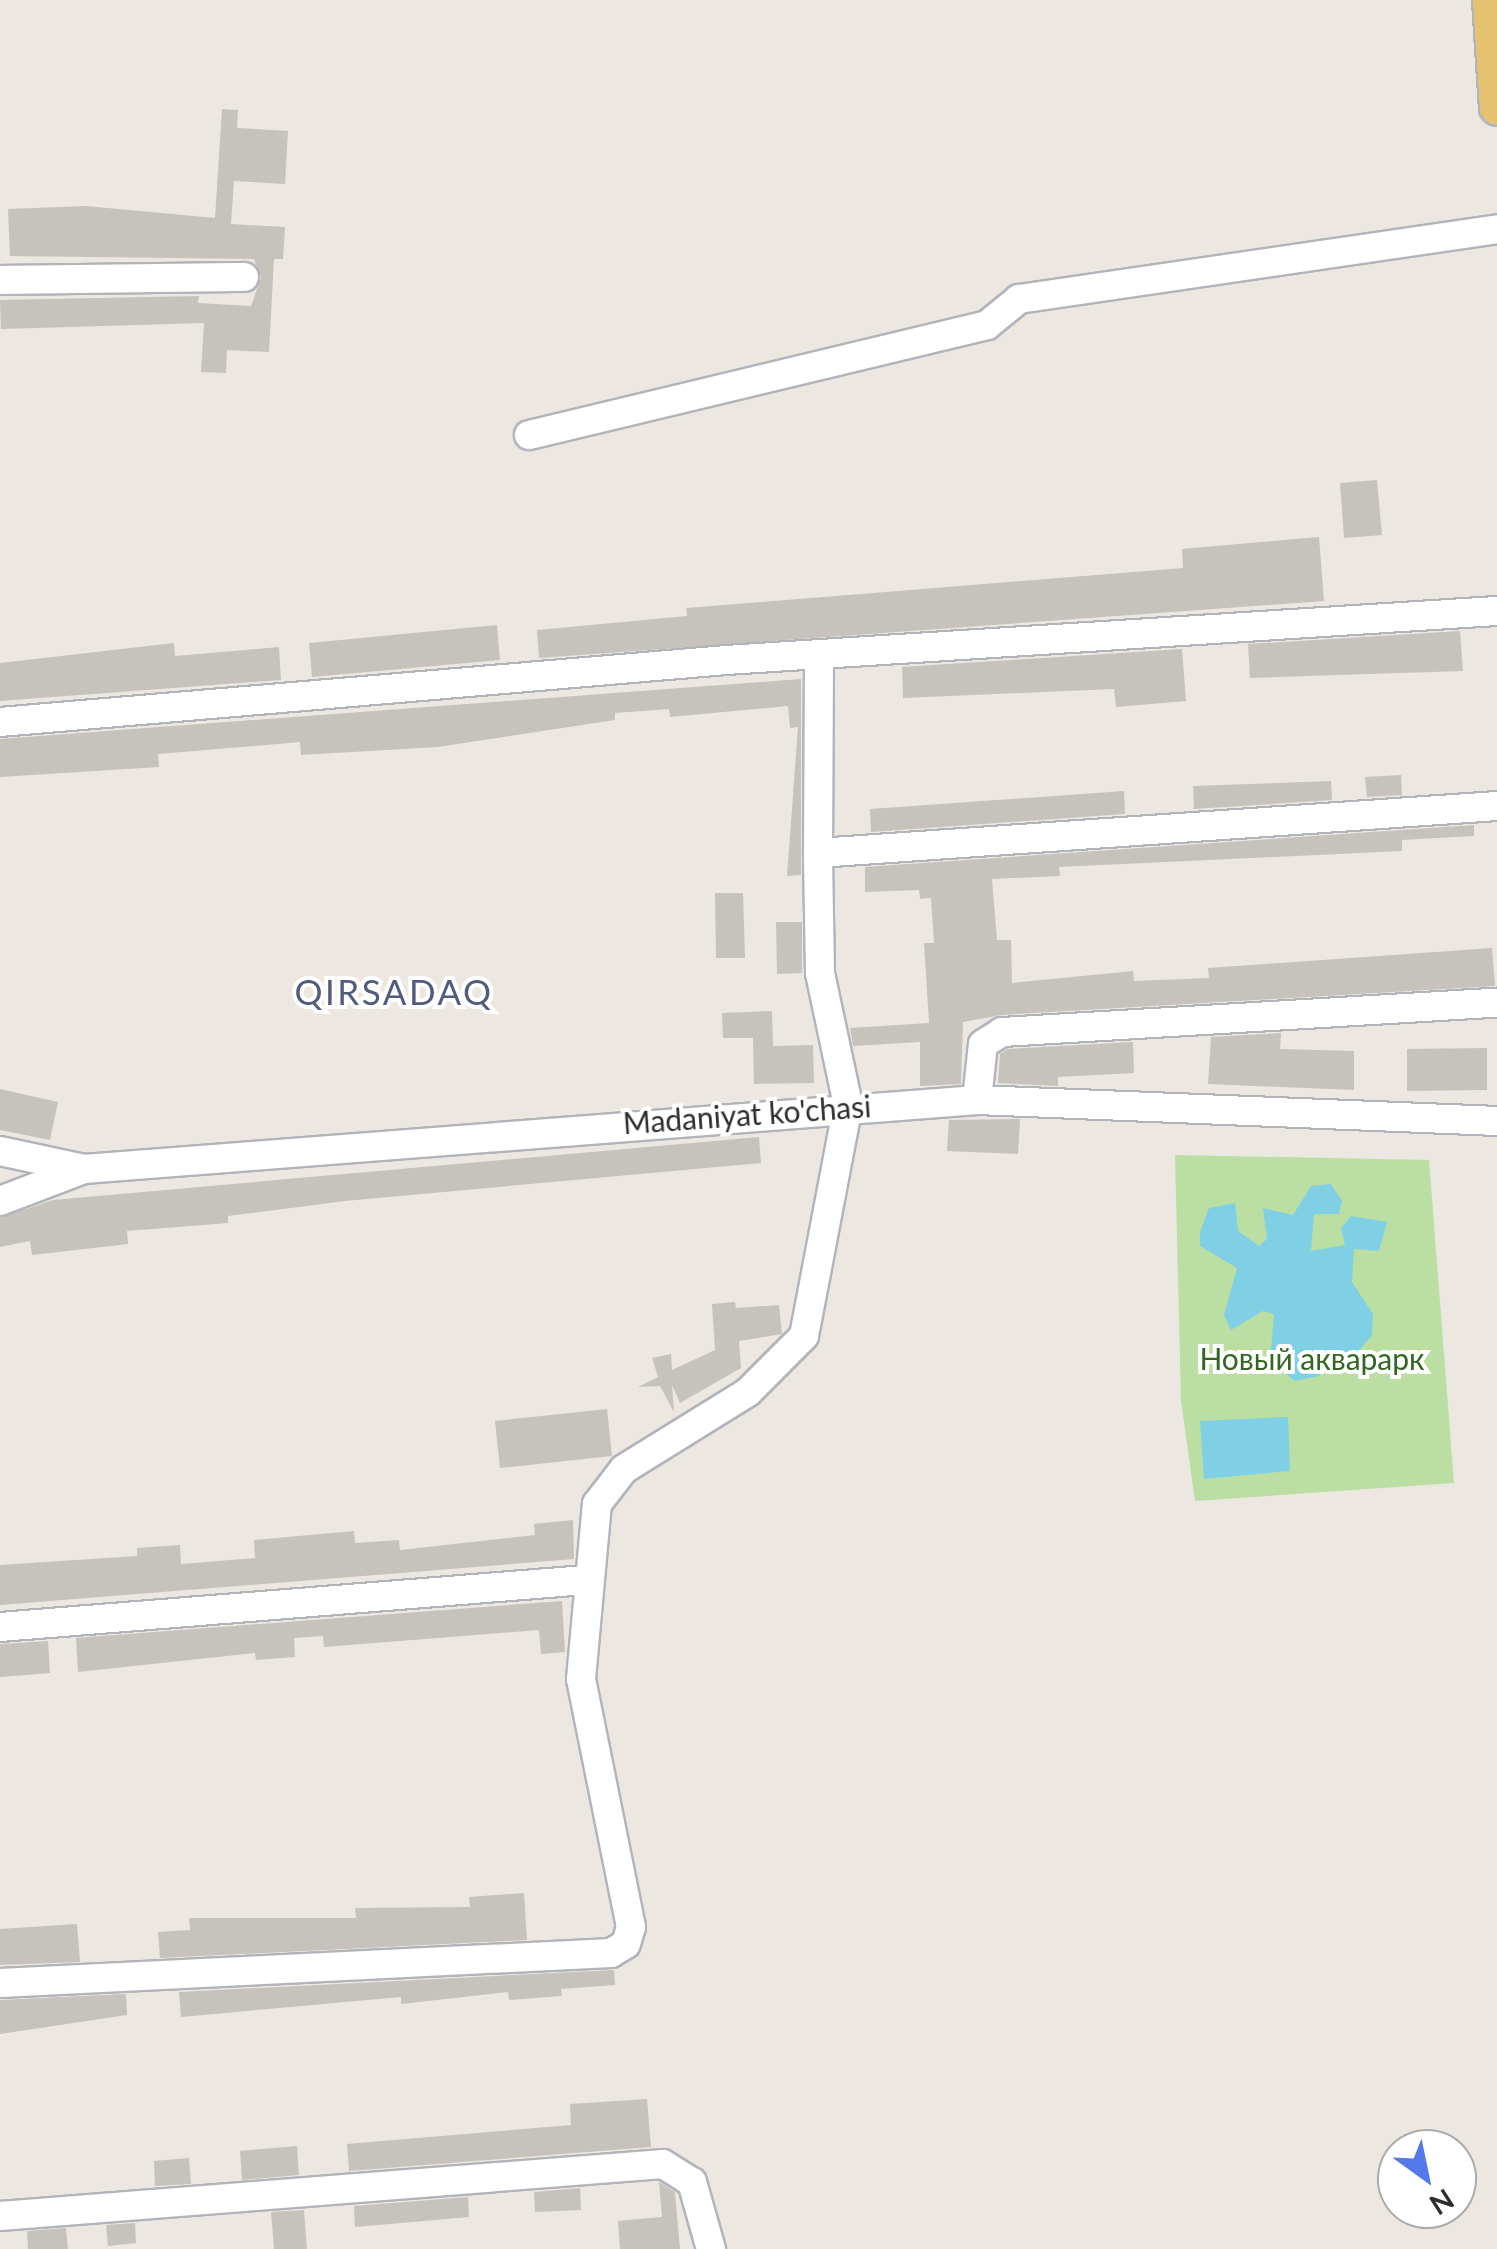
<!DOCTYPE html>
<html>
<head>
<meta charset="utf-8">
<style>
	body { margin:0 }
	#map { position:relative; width:1497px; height:2249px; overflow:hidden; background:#ede7e1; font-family:Lato,sans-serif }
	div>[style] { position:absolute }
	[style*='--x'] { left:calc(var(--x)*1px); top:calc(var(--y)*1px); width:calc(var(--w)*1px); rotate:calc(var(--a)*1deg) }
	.green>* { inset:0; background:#bbdea3 }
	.water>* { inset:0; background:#7fd0e5 }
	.building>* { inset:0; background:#c6c2bc }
	.roads { filter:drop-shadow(2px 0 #b2b4bc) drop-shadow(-2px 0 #b2b4bc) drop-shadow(0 2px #b2b4bc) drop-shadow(0 -2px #b2b4bc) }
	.minor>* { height:28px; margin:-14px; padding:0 14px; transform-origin:14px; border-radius:14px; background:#fff }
	.major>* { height:35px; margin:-17.5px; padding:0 17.5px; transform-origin:17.5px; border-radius:17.5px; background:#e5c26f }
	span { translate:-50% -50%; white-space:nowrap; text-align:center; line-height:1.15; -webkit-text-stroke:8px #fff; paint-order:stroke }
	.street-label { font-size:30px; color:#2d2d2d }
	.park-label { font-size:30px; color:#346622 }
	.quarter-label { font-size:35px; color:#515b7b; letter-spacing:2.5px }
	.north { position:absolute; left:1377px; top:2129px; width:100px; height:100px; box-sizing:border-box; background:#fff; border:2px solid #ababab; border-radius:50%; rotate:147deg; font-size:28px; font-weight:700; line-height:40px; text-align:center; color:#2d2d2d }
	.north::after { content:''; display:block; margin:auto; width:35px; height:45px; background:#5278ea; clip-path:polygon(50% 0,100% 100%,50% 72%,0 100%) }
</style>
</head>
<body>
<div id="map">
	<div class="green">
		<i style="clip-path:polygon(1175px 1155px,1429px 1160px,1454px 1483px,1195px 1501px,1181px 1401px)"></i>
	</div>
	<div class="water">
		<i style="clip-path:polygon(1331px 1184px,1342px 1201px,1339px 1214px,1314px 1214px,1311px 1251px,1345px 1245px,1341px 1228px,1351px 1216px,1387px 1222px,1379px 1251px,1354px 1249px,1352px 1282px,1373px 1314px,1372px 1335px,1353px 1358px,1338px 1353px,1319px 1376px,1295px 1381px,1270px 1362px,1274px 1314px,1263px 1311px,1231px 1330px,1224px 1315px,1237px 1268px,1200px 1246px,1200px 1232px,1209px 1208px,1235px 1203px,1238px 1231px,1259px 1246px,1267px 1239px,1263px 1208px,1293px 1215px,1311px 1186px)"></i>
		<i style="clip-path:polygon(1288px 1417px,1290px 1471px,1204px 1479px,1200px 1421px)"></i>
	</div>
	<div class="building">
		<i style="clip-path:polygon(222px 109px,238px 110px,237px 128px,288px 131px,285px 184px,234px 181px,231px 224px,285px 227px,283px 259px,274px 259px,269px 352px,227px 350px,226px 373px,201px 372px,204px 323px,1px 329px,0 300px,199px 296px,198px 303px,251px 306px,261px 278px,254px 259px,10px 256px,8px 209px,86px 206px,215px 218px)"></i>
		<i style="clip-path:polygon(1377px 480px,1382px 535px,1344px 538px,1340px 483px)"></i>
		<i style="clip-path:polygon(1319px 537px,1324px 601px,539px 658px,537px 630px,687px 616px,686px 608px,1183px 568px,1182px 549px)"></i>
		<i style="clip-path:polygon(497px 625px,500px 660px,312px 677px,309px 643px)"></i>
		<i style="clip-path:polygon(1460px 631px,1463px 671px,1250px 678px,1248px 644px)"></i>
		<i style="clip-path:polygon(174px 643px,175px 656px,279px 647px,281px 680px,0 701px,0 663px)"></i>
		<i style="clip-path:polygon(1182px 649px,1186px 701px,1116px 707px,1114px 689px,903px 698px,902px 667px)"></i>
		<i style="clip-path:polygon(801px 679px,801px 875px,787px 876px,798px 727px,790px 728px,788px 706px,670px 717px,669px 709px,615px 713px,615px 720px,438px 747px,301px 755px,300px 742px,158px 754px,159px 767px,0 777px,0 739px)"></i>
		<i style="clip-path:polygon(1401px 775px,1402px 795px,1367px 797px,1365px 777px)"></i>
		<i style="clip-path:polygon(1331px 781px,1332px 800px,1194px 809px,1193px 786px)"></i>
		<i style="clip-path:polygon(1124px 791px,1125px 814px,871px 832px,870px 809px)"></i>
		<i style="clip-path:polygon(1474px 825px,1474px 836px,1402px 840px,1402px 851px,1059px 867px,1060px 876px,992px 879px,997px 940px,1011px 940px,1012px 983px,1133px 971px,1134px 981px,1209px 978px,1208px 968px,1492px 948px,1495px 986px,1001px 1015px,963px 1022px,961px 1084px,920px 1086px,920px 1042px,853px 1046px,850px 1028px,929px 1023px,924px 943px,934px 943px,931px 898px,920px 899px,919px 890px,865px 892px,865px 867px)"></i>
		<i style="clip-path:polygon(715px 893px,743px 893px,745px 958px,716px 958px)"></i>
		<i style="clip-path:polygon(776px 922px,802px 922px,802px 973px,777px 974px)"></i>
		<i style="clip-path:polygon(772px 1011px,773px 1046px,813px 1045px,814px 1083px,754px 1084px,753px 1038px,723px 1038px,722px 1013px)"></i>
		<i style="clip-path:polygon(1281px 1033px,1280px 1049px,1354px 1051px,1354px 1090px,1208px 1084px,1211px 1037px)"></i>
		<i style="clip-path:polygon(1133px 1042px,1134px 1073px,1058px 1077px,1058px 1086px,998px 1083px,1000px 1054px,1008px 1049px)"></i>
		<i style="clip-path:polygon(1487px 1048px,1487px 1090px,1407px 1091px,1407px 1049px)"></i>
		<i style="clip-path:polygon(0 1089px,58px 1102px,50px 1140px,0 1130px)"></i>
		<i style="clip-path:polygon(1020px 1119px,1018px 1154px,947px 1151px,949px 1120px)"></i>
		<i style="clip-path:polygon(759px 1137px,761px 1163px,345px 1201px,228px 1216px,228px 1223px,127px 1231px,128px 1244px,32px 1255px,30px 1241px,0 1247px,0 1218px,53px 1200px)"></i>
		<i style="clip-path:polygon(735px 1302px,736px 1308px,779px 1305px,782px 1334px,739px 1341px,741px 1368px,680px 1403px,672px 1385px,674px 1412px,660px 1386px,638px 1387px,658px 1377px,652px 1358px,671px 1354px,672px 1370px,715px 1350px,712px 1304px)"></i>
		<i style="clip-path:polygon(607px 1409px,612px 1456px,500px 1468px,495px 1421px)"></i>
		<i style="clip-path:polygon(573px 1520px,574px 1559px,0 1605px,0 1565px,137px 1556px,137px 1548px,180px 1545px,181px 1564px,255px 1558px,254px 1540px,354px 1531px,355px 1543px,399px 1540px,400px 1550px,535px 1535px,534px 1524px)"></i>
		<i style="clip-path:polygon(562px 1601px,565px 1652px,541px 1654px,539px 1630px,324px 1647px,323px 1636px,294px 1638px,295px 1657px,256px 1660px,255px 1653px,78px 1672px,76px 1638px)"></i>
		<i style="clip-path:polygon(48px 1641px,50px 1673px,0 1677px,0 1644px)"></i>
		<i style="clip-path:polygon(524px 1893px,527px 1940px,160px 1958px,158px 1932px,190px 1930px,189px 1918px,356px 1918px,355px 1908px,470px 1907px,469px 1897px)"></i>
		<i style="clip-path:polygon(77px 1924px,80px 1962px,0 1965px,0 1929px)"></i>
		<i style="clip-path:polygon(614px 1970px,615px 1985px,561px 1989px,562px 1996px,509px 2000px,508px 1992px,401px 2004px,401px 1997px,181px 2017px,179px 1992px)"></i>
		<i style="clip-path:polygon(126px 1994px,127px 2015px,0 2034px,0 2000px)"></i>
		<i style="clip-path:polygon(647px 2099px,651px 2147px,349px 2171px,347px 2144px,571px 2125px,570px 2104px)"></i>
		<i style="clip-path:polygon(297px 2146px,299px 2175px,242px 2180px,240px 2151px)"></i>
		<i style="clip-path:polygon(189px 2158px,191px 2184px,155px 2186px,154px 2161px)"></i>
		<i style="clip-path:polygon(659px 2182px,675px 2192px,680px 2249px,620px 2249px,618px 2221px,662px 2217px)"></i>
		<i style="clip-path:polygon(580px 2188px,581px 2210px,535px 2212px,534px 2192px)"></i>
		<i style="clip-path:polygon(468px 2197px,469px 2217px,355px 2227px,354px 2206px)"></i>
		<i style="clip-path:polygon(304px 2210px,307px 2249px,274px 2249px,271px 2212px)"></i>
		<i style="clip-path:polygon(135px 2223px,136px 2243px,108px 2246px,106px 2225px)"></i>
		<i style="clip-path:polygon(66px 2228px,68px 2249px,28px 2249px,27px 2231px)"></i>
	</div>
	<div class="roads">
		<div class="minor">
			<i style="--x:0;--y:280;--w:244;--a:-0.7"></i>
			<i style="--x:529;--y:435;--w:471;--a:-13.5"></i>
			<i style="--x:987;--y:325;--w:41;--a:-39.1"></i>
			<i style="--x:1019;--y:299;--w:483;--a:-8.3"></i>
			<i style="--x:0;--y:722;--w:729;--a:-4.88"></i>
			<i style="--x:726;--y:660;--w:773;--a:-3.64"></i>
			<i style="--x:818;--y:853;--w:199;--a:-89.7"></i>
			<i style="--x:977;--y:1100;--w:56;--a:-83.9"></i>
			<i style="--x:983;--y:1044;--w:22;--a:-32"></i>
			<i style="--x:1002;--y:1032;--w:496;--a:-3.4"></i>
			<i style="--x:0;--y:1151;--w:86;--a:12.1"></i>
			<i style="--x:84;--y:1169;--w:896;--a:-4.42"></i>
			<i style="--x:977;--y:1100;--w:520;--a:2.31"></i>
			<i style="--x:0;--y:1201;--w:90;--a:-20.9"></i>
			<i style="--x:0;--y:1627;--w:588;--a:-4.59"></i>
			<i style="--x:0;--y:1983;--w:612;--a:-2.81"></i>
			<i style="--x:611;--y:1953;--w:17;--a:-31"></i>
			<i style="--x:626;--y:1944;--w:18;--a:-74"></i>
			<i style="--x:631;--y:1927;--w:253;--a:-101.4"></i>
			<i style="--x:581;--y:1679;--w:176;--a:-84.8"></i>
			<i style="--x:597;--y:1504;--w:44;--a:-52.4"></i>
			<i style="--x:624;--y:1469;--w:146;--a:-31.8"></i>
			<i style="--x:748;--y:1392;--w:79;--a:-45"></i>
			<i style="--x:804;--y:1336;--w:235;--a:-79.2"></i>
			<i style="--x:848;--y:1105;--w:135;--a:-102"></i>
			<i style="--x:820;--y:973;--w:120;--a:-91"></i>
			<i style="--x:818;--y:853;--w:681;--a:-3.96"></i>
			<i style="--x:0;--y:2216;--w:665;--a:-4.48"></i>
			<i style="--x:663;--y:2164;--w:34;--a:32"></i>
			<i style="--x:692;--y:2182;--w:70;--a:74.2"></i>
		</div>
		<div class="major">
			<i style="--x:1490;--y:0;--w:107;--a:86.3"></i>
		</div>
	</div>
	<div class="street-label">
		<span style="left:747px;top:1114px;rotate:-4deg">Madaniyat ko'chasi</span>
	</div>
	<div class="park-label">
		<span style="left:1312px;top:1358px">Новый акварарк</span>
	</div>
	<div class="quarter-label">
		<span style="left:394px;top:991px">QIRSADAQ</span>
	</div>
	<div class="north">N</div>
</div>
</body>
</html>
